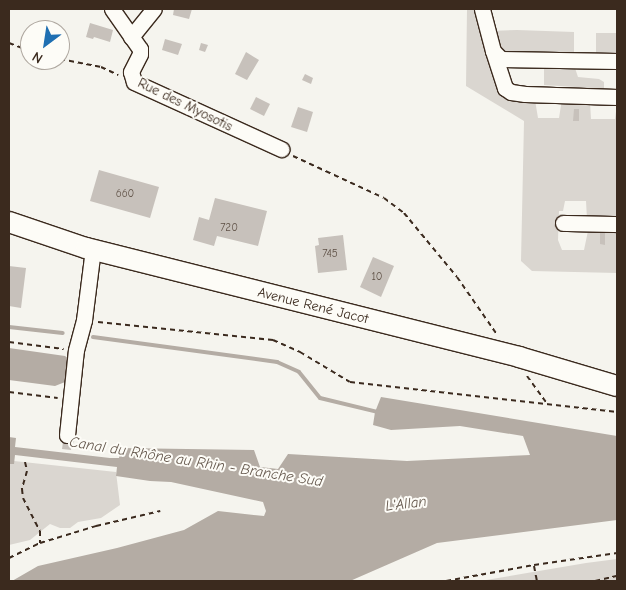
<!DOCTYPE html>
<html>
<head>
<meta charset="utf-8">
<style>
	body { margin:0 }
	#map { position:relative; width:626px; height:590px; overflow:hidden; background:#f5f4ee; font-family:"Comic Neue",sans-serif }
	div>[style] { position:absolute }
	[style*='--x'] { left:calc(var(--x)*1px); top:calc(var(--y)*1px); width:calc(var(--w)*1px); rotate:calc(var(--a)*1deg) }
	.green>* { inset:0; background:#dad6d0 }
	.water>* { inset:0; background:#b4aca4 }
	.stream>* { height:4px; margin:-2px; padding:0 2px; transform-origin:2px; border-radius:2px; background:#b4aca4 }
	.building>* { inset:0; background:#c7c1bb }
	.path>* { height:2px; margin-top:-1px; transform-origin:0; background:repeating-linear-gradient(90deg,#3b2a1e 0 5px,transparent 0 9px) }
	.roads { filter:drop-shadow(1px 0 #3b2a1e) drop-shadow(-1px 0 #3b2a1e) drop-shadow(0 1px #3b2a1e) drop-shadow(0 -1px #3b2a1e) }
	.minor>* { height:15px; margin:-7.5px; padding:0 7.5px; transform-origin:7.5px; border-radius:7.5px; background:#fdfcf7 }
	.major>* { height:20px; margin:-10px; padding:0 10px; transform-origin:10px; border-radius:10px; background:#fdfcf7 }
	span { translate:-50% -50%; white-space:nowrap; text-align:center; line-height:1.15; -webkit-text-stroke:4px #fdfcf7; paint-order:stroke }
	.number-label { font-size:11px; color:#5e5045 }
	.number-label span { -webkit-text-stroke-width:0 }
	.street-label { font-size:14px; color:#3b2a1e }
	.water-label { font-size:15px; color:#65584d; font-style:italic }
	.frame { position:absolute; inset:0; border:10px solid #3b2a1e; pointer-events:none }
	.north { position:absolute; left:20px; top:20px; width:50px; height:50px; box-sizing:border-box; background:#fdfcf7; border:1px solid #afa8a0; border-radius:50%; rotate:211deg; font-size:14px; font-weight:700; line-height:20px; text-align:center; color:#3b2a1e }
	.north::after { content:''; display:block; margin:auto; width:18px; height:22px; background:#1f6fb2; clip-path:polygon(50% 0,100% 100%,50% 72%,0 100%) }
</style>
</head>
<body>
<div id="map">
	<div class="green">
		<i style="clip-path:polygon(467px 9px,479px 9px,501px 93px,504px 97px,535px 100px,538px 118px,559px 118px,562px 99px,590px 102px,591px 119px,615px 119px,617px 104px,616px 218px,587px 219px,586px 201px,565px 201px,563px 211px,559px 211px,558px 240px,562px 250px,584px 250px,589px 226px,616px 227px,617px 273px,532px 271px,521px 261px,524px 121px,466px 86px)"></i>
		<i style="clip-path:polygon(517px 30px,574px 32px,574px 56px,503px 55px,489px 31px)"></i>
		<i style="clip-path:polygon(596px 33px,617px 33px,617px 58px,596px 57px)"></i>
		<i style="clip-path:polygon(544px 64px,574px 65px,578px 77px,599px 79px,604px 82px,604px 94px,580px 94px,579px 88px,576px 87px,544px 85px)"></i>
		<i style="clip-path:polygon(14px 461px,116px 472px,120px 505px,101px 518px,78px 522px,70px 528px,60px 528px,50px 524px,30px 540px,9px 545px,9px 464px,14px 464px)"></i>
		<i style="clip-path:polygon(617px 559px,617px 581px,480px 581px,586px 563px)"></i>
	</div>
	<div class="water">
		<i style="clip-path:polygon(9px 348px,65px 356px,73px 362px,70px 380px,55px 386px,9px 380px)"></i>
		<i style="clip-path:polygon(381px 397px,617px 436px,617px 520px,437px 543px,350px 581px,12px 581px,38px 566px,117px 548px,184px 530px,218px 511px,264px 516px,266px 511px,263px 502px,171px 482px,150px 481px,116px 476px,117px 467px,15px 455px,14px 464px,9px 464px,9px 437px,16px 438px,15px 447px,110px 458px,119px 458px,120px 448px,254px 450px,260px 467px,278px 469px,288px 454px,407px 461px,530px 455px,523px 436px,460px 426px,391px 430px,373px 425px,375px 412px)"></i>
	</div>
	<div class="stream">
		<i style="--x:9;--y:327;--w:54;--a:6.3"></i>
		<i style="--x:93;--y:337;--w:186;--a:7.7"></i>
		<i style="--x:277;--y:362;--w:24;--a:24"></i>
		<i style="--x:299;--y:372;--w:33;--a:51"></i>
		<i style="--x:320;--y:398;--w:60;--a:13.6"></i>
	</div>
	<div class="building">
		<i style="clip-path:polygon(174px 9px,192px 9px,189px 19px,173px 15px)"></i>
		<i style="clip-path:polygon(90px 23px,113px 30px,110px 42px,94px 37px,93px 39px,86px 37px)"></i>
		<i style="clip-path:polygon(165px 39px,182px 44px,178px 55px,162px 50px)"></i>
		<i style="clip-path:polygon(201px 43px,208px 45px,205px 52px,199px 50px)"></i>
		<i style="clip-path:polygon(246px 52px,259px 60px,247px 80px,235px 74px)"></i>
		<i style="clip-path:polygon(305px 74px,313px 78px,311px 84px,302px 80px)"></i>
		<i style="clip-path:polygon(256px 97px,270px 104px,264px 116px,250px 109px)"></i>
		<i style="clip-path:polygon(298px 107px,313px 112px,307px 132px,291px 127px)"></i>
		<i style="clip-path:polygon(574px 109px,579px 109px,579px 121px,573px 121px)"></i>
		<i style="clip-path:polygon(99px 170px,159px 187px,150px 218px,90px 201px)"></i>
		<i style="clip-path:polygon(215px 198px,267px 211px,258px 246px,217px 236px,214px 246px,193px 240px,199px 217px,209px 220px)"></i>
		<i style="clip-path:polygon(600px 233px,605px 233px,605px 245px,600px 244px)"></i>
		<i style="clip-path:polygon(343px 235px,347px 270px,318px 273px,315px 246px,319px 245px,318px 238px)"></i>
		<i style="clip-path:polygon(373px 257px,394px 266px,381px 297px,360px 287px)"></i>
		<i style="clip-path:polygon(9px 266px,26px 268px,21px 308px,9px 306px)"></i>
		<i style="clip-path:polygon(63px 442px,72px 443px,71px 450px,62px 449px)"></i>
	</div>
	<div class="path">
		<i style="--x:9;--y:43;--w:22;--a:21"></i>
		<i style="--x:60;--y:59;--w:42;--a:11"></i>
		<i style="--x:101;--y:67;--w:19;--a:25"></i>
		<i style="--x:293;--y:156;--w:100;--a:24.8"></i>
		<i style="--x:384;--y:198;--w:25;--a:37"></i>
		<i style="--x:404;--y:213;--w:83;--a:50.4"></i>
		<i style="--x:457;--y:277;--w:72;--a:55.2"></i>
		<i style="--x:98;--y:322;--w:176;--a:5.9"></i>
		<i style="--x:273;--y:340;--w:30;--a:24"></i>
		<i style="--x:300;--y:352;--w:58;--a:31"></i>
		<i style="--x:350;--y:382;--w:269;--a:6.4"></i>
		<i style="--x:9;--y:342;--w:55;--a:7.3"></i>
		<i style="--x:527;--y:376;--w:32;--a:54"></i>
		<i style="--x:9;--y:392;--w:49;--a:7"></i>
		<i style="--x:25;--y:462;--w:9;--a:77"></i>
		<i style="--x:27;--y:471;--w:19;--a:106"></i>
		<i style="--x:22;--y:489;--w:9;--a:84"></i>
		<i style="--x:23;--y:498;--w:37;--a:63"></i>
		<i style="--x:40;--y:531;--w:12;--a:90"></i>
		<i style="--x:9;--y:558;--w:34;--a:-26"></i>
		<i style="--x:40;--y:543;--w:59;--a:-16.9"></i>
		<i style="--x:96;--y:526;--w:66;--a:-13.2"></i>
		<i style="--x:534;--y:566;--w:15;--a:79"></i>
		<i style="--x:446;--y:581;--w:89;--a:-10.3"></i>
		<i style="--x:534;--y:565;--w:84;--a:-8.2"></i>
		<i style="--x:536;--y:581;--w:27;--a:0"></i>
		<i style="--x:595;--y:581;--w:23;--a:-13"></i>
	</div>
	<div class="roads">
		<div class="minor">
			<i style="--x:112;--y:9;--w:49;--a:55"></i>
			<i style="--x:140;--y:49;--w:5;--a:90"></i>
			<i style="--x:140;--y:54;--w:20;--a:117"></i>
			<i style="--x:131;--y:72;--w:10;--a:73"></i>
			<i style="--x:134;--y:82;--w:162;--a:24.5"></i>
			<i style="--x:482;--y:9;--w:43;--a:75.3"></i>
			<i style="--x:493;--y:51;--w:11;--a:45"></i>
			<i style="--x:501;--y:59;--w:116;--a:1"></i>
			<i style="--x:131;--y:37;--w:36;--a:-51"></i>
			<i style="--x:493;--y:51;--w:39;--a:72"></i>
			<i style="--x:505;--y:88;--w:7;--a:34"></i>
			<i style="--x:511;--y:92;--w:14;--a:8"></i>
			<i style="--x:525;--y:94;--w:92;--a:1.9"></i>
			<i style="--x:563;--y:223;--w:54;--a:1.1"></i>
			<i style="--x:67;--y:435;--w:85;--a:-84"></i>
			<i style="--x:76;--y:350;--w:31;--a:-75"></i>
			<i style="--x:84;--y:320;--w:72;--a:-82.8"></i>
		</div>
		<div class="major">
			<i style="--x:9;--y:222;--w:81;--a:18.7"></i>
			<i style="--x:86;--y:248;--w:447;--a:14.1"></i>
			<i style="--x:519;--y:357;--w:102;--a:16.5"></i>
		</div>
	</div>
	<div class="number-label">
		<span style="left:125px;top:194px">660</span>
		<span style="left:229px;top:228px">720</span>
		<span style="left:330px;top:254px">745</span>
		<span style="left:377px;top:277px">10</span>
	</div>
	<div class="street-label">
		<span style="left:185px;top:105px;rotate:26deg">Rue des Myosotis</span>
		<span style="left:313px;top:306px;rotate:14deg">Avenue René Jacot</span>
	</div>
	<div class="water-label">
		<span style="left:196px;top:462px;rotate:9deg">Canal du Rhône au Rhin - Branche Sud</span>
		<span style="left:406px;top:504px;rotate:-7deg">L'Allan</span>
	</div>
	<div class="frame"></div>
	<div class="north">N</div>
</div>
</body>
</html>
